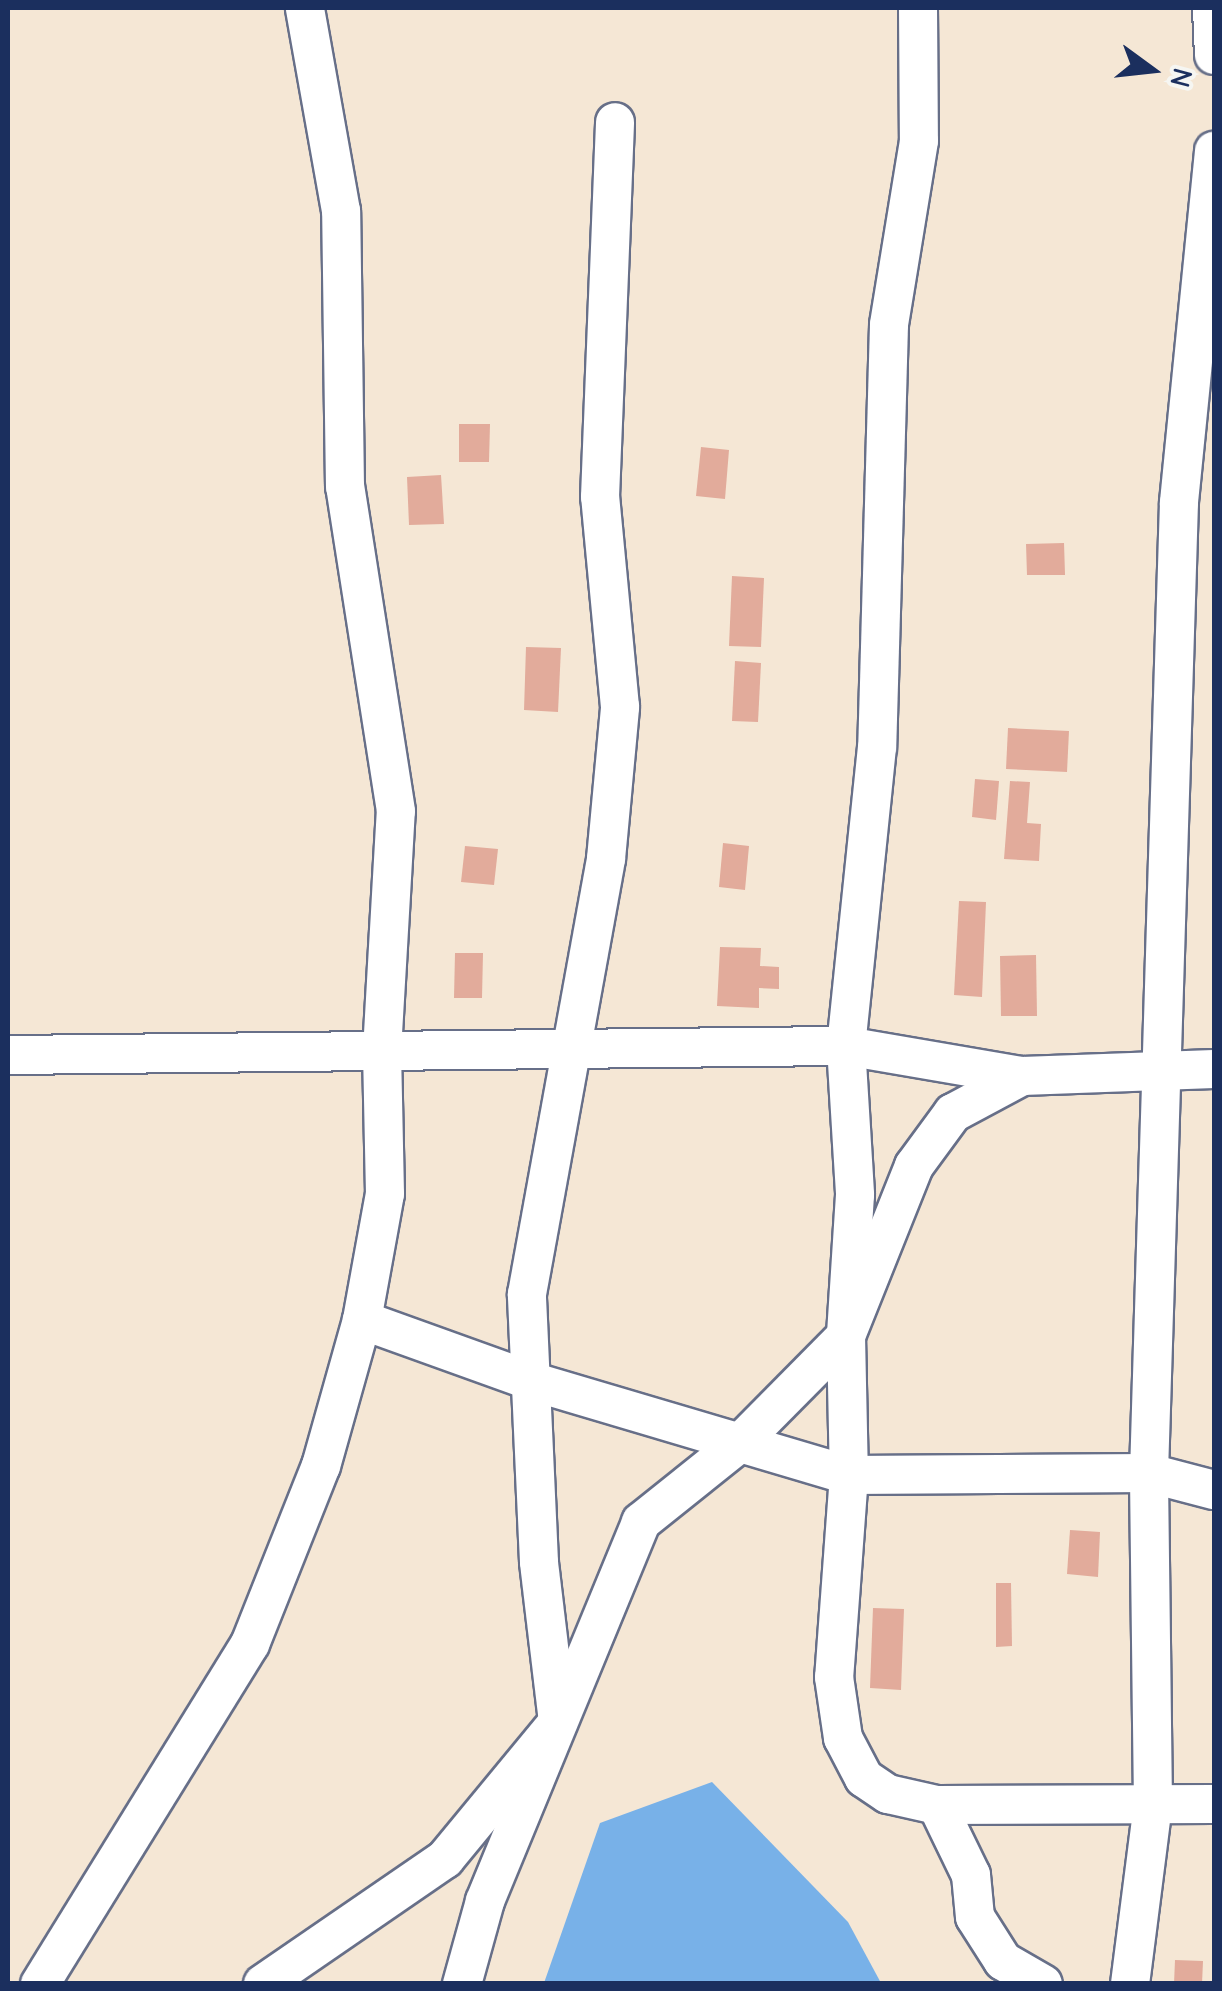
<!DOCTYPE html>
<html>
<head>
<meta charset="utf-8">
<style>
	body { margin:0 }
	#map { position:relative; width:1222px; height:1991px; overflow:hidden; background:#f5e7d5; font-family:"Comic Neue",sans-serif }
	div>[style] { position:absolute }
	[style*='--x'] { left:calc(var(--x)*1px); top:calc(var(--y)*1px); width:calc(var(--w)*1px); rotate:calc(var(--a)*1deg) }
	.water>* { inset:0; background:#78b1e8 }
	.building>* { inset:0; background:#e2ab9b }
	.roads { filter:drop-shadow(2px 0 #676f88) drop-shadow(-2px 0 #676f88) drop-shadow(0 2px #676f88) drop-shadow(0 -2px #676f88) }
	.minor>* { height:38px; margin:-19px; padding:0 19px; transform-origin:19px; border-radius:19px; background:#fff }
	span { translate:-50% -50%; white-space:nowrap; text-align:center; line-height:1.15; -webkit-text-stroke:10px #f6f6f2; paint-order:stroke }
	.frame { position:absolute; inset:0; border:10px solid #1b2f5e; pointer-events:none }
	.north { position:absolute; left:1102px; top:20px; width:100px; height:100px; -webkit-text-stroke:8px #f6f6f2; paint-order:stroke; rotate:105deg; font-size:28px; font-weight:700; line-height:40px; text-align:center; color:#1b2f5e }
	.north::after { content:''; display:block; margin:auto; width:35px; height:45px; background:#1b2f5e; clip-path:polygon(50% 0,100% 100%,50% 72%,0 100%) }
</style>
</head>
<body>
<div id="map">
	<div class="water">
		<i style="clip-path:polygon(712px 1782px,848px 1922px,881px 1983px,544px 1983px,600px 1823px)"></i>
	</div>
	<div class="building">
		<i style="clip-path:polygon(459px 424px,490px 424px,489px 462px,459px 462px)"></i>
		<i style="clip-path:polygon(701px 447px,729px 450px,725px 499px,696px 496px)"></i>
		<i style="clip-path:polygon(441px 475px,444px 524px,409px 525px,407px 477px)"></i>
		<i style="clip-path:polygon(1064px 543px,1065px 575px,1027px 575px,1026px 544px)"></i>
		<i style="clip-path:polygon(732px 576px,764px 578px,761px 647px,729px 646px)"></i>
		<i style="clip-path:polygon(526px 647px,561px 648px,558px 712px,524px 710px)"></i>
		<i style="clip-path:polygon(735px 661px,761px 663px,758px 722px,732px 721px)"></i>
		<i style="clip-path:polygon(1008px 728px,1069px 731px,1067px 772px,1006px 769px)"></i>
		<i style="clip-path:polygon(975px 779px,999px 781px,996px 820px,972px 817px)"></i>
		<i style="clip-path:polygon(1010px 781px,1030px 782px,1027px 823px,1041px 824px,1039px 861px,1004px 859px)"></i>
		<i style="clip-path:polygon(723px 843px,749px 846px,745px 890px,719px 887px)"></i>
		<i style="clip-path:polygon(465px 846px,498px 849px,494px 885px,461px 882px)"></i>
		<i style="clip-path:polygon(959px 901px,986px 902px,982px 997px,954px 995px)"></i>
		<i style="clip-path:polygon(720px 947px,761px 948px,760px 966px,779px 967px,779px 989px,759px 988px,759px 1008px,717px 1006px)"></i>
		<i style="clip-path:polygon(455px 953px,483px 953px,482px 998px,454px 998px)"></i>
		<i style="clip-path:polygon(1036px 955px,1037px 1016px,1001px 1016px,1000px 956px)"></i>
		<i style="clip-path:polygon(1070px 1530px,1100px 1532px,1098px 1577px,1067px 1574px)"></i>
		<i style="clip-path:polygon(996px 1583px,1011px 1583px,1012px 1646px,996px 1647px)"></i>
		<i style="clip-path:polygon(873px 1608px,904px 1609px,901px 1690px,870px 1688px)"></i>
		<i style="clip-path:polygon(1175px 1960px,1203px 1961px,1202px 1984px,1174px 1984px)"></i>
	</div>
	<div class="roads">
		<div class="minor">
			<i style="--x:918;--y:8;--w:133;--a:89.6"></i>
			<i style="--x:919;--y:141;--w:186;--a:99.3"></i>
			<i style="--x:889;--y:325;--w:422;--a:91.6"></i>
			<i style="--x:877;--y:747;--w:301;--a:95.9"></i>
			<i style="--x:846;--y:1046;--w:149;--a:86.5"></i>
			<i style="--x:855;--y:1195;--w:141;--a:93.7"></i>
			<i style="--x:846;--y:1336;--w:139;--a:88.8"></i>
			<i style="--x:849;--y:1475;--w:203;--a:94.2"></i>
			<i style="--x:834;--y:1677;--w:62;--a:81.6"></i>
			<i style="--x:843;--y:1738;--w:45;--a:62.3"></i>
			<i style="--x:864;--y:1778;--w:29;--a:34"></i>
			<i style="--x:888;--y:1794;--w:50;--a:12.7"></i>
			<i style="--x:937;--y:1805;--w:277;--a:-0.2"></i>
			<i style="--x:1212;--y:8;--w:47;--a:87.6"></i>
			<i style="--x:8;--y:1055;--w:838;--a:-0.62"></i>
			<i style="--x:846;--y:1046;--w:179;--a:9.7"></i>
			<i style="--x:1022;--y:1076;--w:192;--a:-2.1"></i>
			<i style="--x:362;--y:1320;--w:180;--a:19.8"></i>
			<i style="--x:531;--y:1381;--w:332;--a:16.5"></i>
			<i style="--x:849;--y:1475;--w:300;--a:-0.4"></i>
			<i style="--x:1149;--y:1473;--w:67;--a:14.7"></i>
			<i style="--x:937;--y:1805;--w:78;--a:64.1"></i>
			<i style="--x:971;--y:1875;--w:42;--a:84.6"></i>
			<i style="--x:975;--y:1917;--w:52;--a:57.5"></i>
			<i style="--x:1003;--y:1961;--w:46;--a:29.9"></i>
			<i style="--x:40;--y:1984;--w:400;--a:-58.3"></i>
			<i style="--x:250;--y:1644;--w:192;--a:-68.3"></i>
			<i style="--x:321;--y:1466;--w:152;--a:-74.3"></i>
			<i style="--x:362;--y:1320;--w:128;--a:-79.7"></i>
			<i style="--x:385;--y:1194;--w:143;--a:-91.2"></i>
			<i style="--x:382;--y:1051;--w:240;--a:-86.7"></i>
			<i style="--x:396;--y:811;--w:328;--a:-98.9"></i>
			<i style="--x:345;--y:487;--w:276;--a:-90.8"></i>
			<i style="--x:341;--y:211;--w:206;--a:-100.1"></i>
			<i style="--x:263;--y:1984;--w:221;--a:-34.5"></i>
			<i style="--x:445;--y:1859;--w:178;--a:-50.5"></i>
			<i style="--x:558;--y:1722;--w:161;--a:-96.8"></i>
			<i style="--x:539;--y:1562;--w:268;--a:-92.6"></i>
			<i style="--x:527;--y:1294;--w:442;--a:-79.7"></i>
			<i style="--x:606;--y:859;--w:153;--a:-84.7"></i>
			<i style="--x:620;--y:707;--w:211;--a:-95.4"></i>
			<i style="--x:600;--y:497;--w:375;--a:-87.7"></i>
			<i style="--x:462;--y:1984;--w:86;--a:-74.5"></i>
			<i style="--x:485;--y:1901;--w:410;--a:-67.6"></i>
			<i style="--x:641;--y:1522;--w:128;--a:-38.7"></i>
			<i style="--x:741;--y:1442;--w:149;--a:-45.3"></i>
			<i style="--x:846;--y:1336;--w:183;--a:-68.2"></i>
			<i style="--x:914;--y:1166;--w:66;--a:-53.7"></i>
			<i style="--x:953;--y:1113;--w:78;--a:-28.2"></i>
			<i style="--x:1130;--y:1984;--w:180;--a:-82.7"></i>
			<i style="--x:1153;--y:1805;--w:332;--a:-90.7"></i>
			<i style="--x:1149;--y:1473;--w:971;--a:-88.23"></i>
			<i style="--x:1179;--y:502;--w:353;--a:-84.3"></i>
		</div>
	</div>
	<div class="frame"></div>
	<div class="north">N</div>
</div>
</body>
</html>
